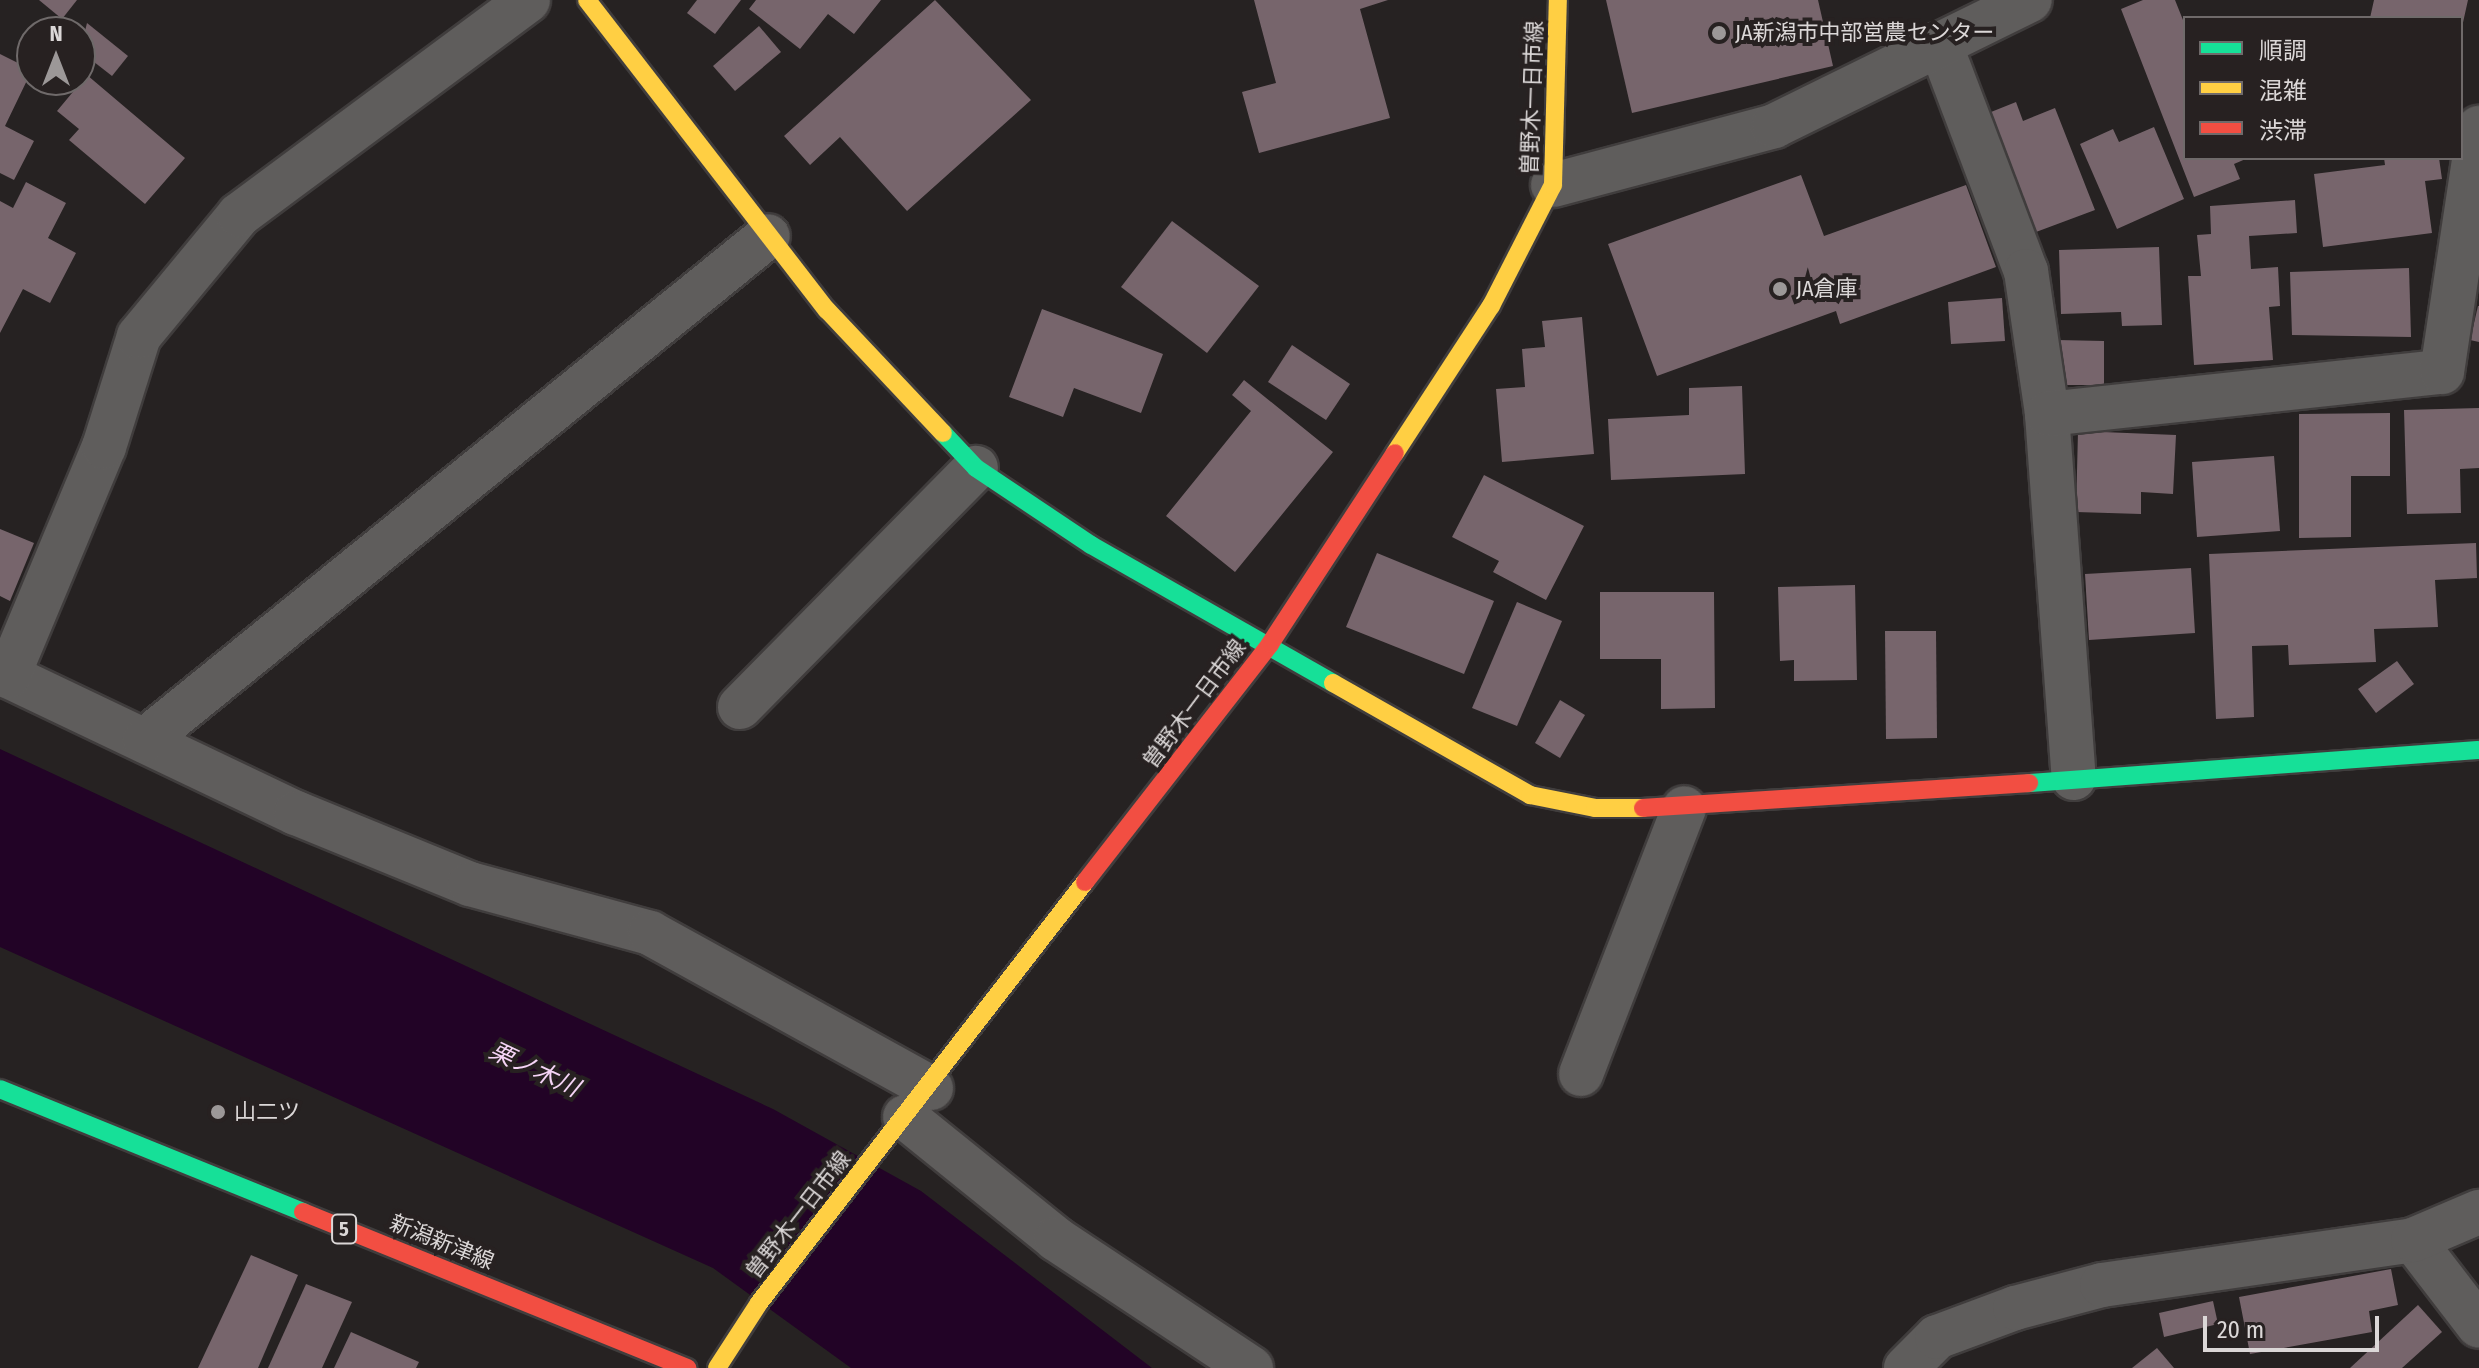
<!DOCTYPE html>
<html>
<head>
<meta charset="utf-8">
<style>
	body { margin:0 }
	#map { position:relative; width:2479px; height:1368px; overflow:hidden; background:#262222; font-family:"Fira Sans Condensed","Noto Sans JP",sans-serif }
	div>[style] { position:absolute }
	[style*='--x'] { left:calc(var(--x)*1px); top:calc(var(--y)*1px); width:calc(var(--w)*1px); rotate:calc(var(--a)*1deg) }
	.water>* { inset:0; background:#220326 }
	.building>* { inset:0; background:#77656c }
	.roads { filter:drop-shadow(2px 0 #403d3d) drop-shadow(-2px 0 #403d3d) drop-shadow(0 2px #403d3d) drop-shadow(0 -2px #403d3d) }
	.street>* { height:44px; margin:-22px; padding:0 22px; transform-origin:22px; border-radius:22px; background:#5f5d5c }
	.fast>* { height:18px; margin:-9px; padding:0 9px; transform-origin:9px; border-radius:9px; background:#16e098 }
	.slow>* { height:18px; margin:-9px; padding:0 9px; transform-origin:9px; border-radius:9px; background:#ffcf43 }
	.jam>* { height:18px; margin:-9px; padding:0 9px; transform-origin:9px; border-radius:9px; background:#f24e42 }
	.dots>* { width:22px; height:22px; translate:-50% -50%; box-sizing:border-box; border:4px solid #272121; border-radius:50% }
	span { translate:-50% -50%; white-space:nowrap; text-align:center; line-height:1.15; -webkit-text-stroke:8px #272121; paint-order:stroke }
	.shield-label span { padding:2px 6px; background:#272121; border:2px solid; border-radius:6px; -webkit-text-stroke-width:0 }
	.shield-label { font-size:20px; color:#dbd7d7; font-weight:700 }
	.poi-label { font-size:22px; color:#dbd7d7 }
	.left { translate:0 -50%; text-align:left }
	.street-label { font-size:22px; color:#dbd7d7 }
	.water-label { font-size:24px; color:#f5d4f6; font-style:italic }
	.legend { position:absolute; left:2183px; top:16px; width:280px; height:144px; box-sizing:border-box; background:#272121; border:2px solid #6f6a6a; margin:0; padding:10px 14px; list-style:none; font-size:24px; color:#dbd7d7 }
	.legend li { display:flex; align-items:center; gap:16px; height:40px }
	.legend b { width:40px; border:2px solid #6f6a6a }
	.north { position:absolute; left:16px; top:16px; width:80px; height:80px; box-sizing:border-box; background:#272121; border:2px solid #6f6a6a; border-radius:50%; rotate:0deg; font-size:22px; font-weight:700; line-height:32px; text-align:center; color:#dbd7d7 }
	.north::after { content:''; display:block; margin:auto; width:28px; height:36px; background:#9c9898; clip-path:polygon(50% 0,100% 100%,50% 72%,0 100%) }
	.scale { position:absolute; left:2203px; top:1316px; width:176px; height:36px; box-sizing:border-box; border:4px solid #dbd7d7; border-top:0; padding-left:10px; font-size:24px; line-height:28px; white-space:nowrap; color:#dbd7d7; -webkit-text-stroke:6px #272121; paint-order:stroke }
</style>
</head>
<body>
<div id="map">
	<div class="water">
		<i style="clip-path:polygon(0 749px,773px 1109px,921px 1191px,1152px 1368px,851px 1368px,713px 1268px,0 947px)"></i>
	</div>
	<div class="building">
		<i style="clip-path:polygon(39px 0,77px 0,62px 19px)"></i>
		<i style="clip-path:polygon(697px 0,741px 0,715px 34px,687px 13px)"></i>
		<i style="clip-path:polygon(756px 0,881px 0,854px 34px,828px 14px,800px 49px,749px 9px)"></i>
		<i style="clip-path:polygon(935px 0,1031px 100px,907px 211px,840px 137px,810px 165px,784px 136px)"></i>
		<i style="clip-path:polygon(1254px 0,1388px 0,1360px 9px,1390px 118px,1259px 153px,1242px 92px,1276px 83px)"></i>
		<i style="clip-path:polygon(1606px 0,1818px 0,1833px 66px,1632px 113px)"></i>
		<i style="clip-path:polygon(2143px 0,2175px 0,2185px 25px,2185px 158px,2248px 158px,2234px 164px,2240px 179px,2194px 197px,2121px 9px)"></i>
		<i style="clip-path:polygon(2374px 0,2468px 0,2462px 27px,2461px 18px,2370px 18px)"></i>
		<i style="clip-path:polygon(87px 23px,128px 56px,112px 76px,80px 51px)"></i>
		<i style="clip-path:polygon(759px 26px,781px 52px,735px 91px,713px 66px)"></i>
		<i style="clip-path:polygon(0 54px,32px 70px,5px 126px,34px 141px,14px 180px,0 173px)"></i>
		<i style="clip-path:polygon(87px 75px,185px 158px,145px 204px,69px 140px,79px 129px,57px 111px)"></i>
		<i style="clip-path:polygon(2016px 102px,2023px 121px,2055px 108px,2095px 210px,2028px 235px,1981px 116px)"></i>
		<i style="clip-path:polygon(2154px 127px,2184px 199px,2117px 229px,2080px 144px,2113px 129px,2119px 142px)"></i>
		<i style="clip-path:polygon(2384px 158px,2439px 158px,2442px 179px,2425px 181px,2432px 233px,2323px 247px,2314px 174px,2385px 165px)"></i>
		<i style="clip-path:polygon(1801px 175px,1824px 236px,1966px 185px,1996px 267px,1840px 324px,1836px 311px,1657px 376px,1608px 244px)"></i>
		<i style="clip-path:polygon(26px 182px,66px 203px,48px 238px,76px 253px,50px 303px,23px 289px,0 333px,0 201px,13px 208px)"></i>
		<i style="clip-path:polygon(2295px 200px,2297px 233px,2249px 236px,2251px 269px,2278px 267px,2280px 306px,2269px 307px,2273px 360px,2194px 365px,2188px 276px,2201px 276px,2197px 235px,2211px 234px,2210px 206px)"></i>
		<i style="clip-path:polygon(1172px 221px,1259px 286px,1207px 353px,1121px 287px)"></i>
		<i style="clip-path:polygon(2159px 247px,2162px 325px,2122px 326px,2121px 312px,2061px 314px,2059px 250px)"></i>
		<i style="clip-path:polygon(2409px 268px,2411px 337px,2292px 335px,2290px 272px)"></i>
		<i style="clip-path:polygon(2002px 298px,2005px 341px,1951px 344px,1948px 302px)"></i>
		<i style="clip-path:polygon(2478px 306px,2479px 306px,2479px 342px,2470px 340px)"></i>
		<i style="clip-path:polygon(1042px 309px,1163px 354px,1141px 413px,1074px 388px,1063px 417px,1009px 397px)"></i>
		<i style="clip-path:polygon(1582px 317px,1594px 454px,1502px 462px,1496px 389px,1525px 387px,1522px 349px,1545px 347px,1542px 321px)"></i>
		<i style="clip-path:polygon(2057px 340px,2104px 341px,2104px 385px,2057px 385px)"></i>
		<i style="clip-path:polygon(1292px 345px,1350px 384px,1326px 420px,1268px 382px)"></i>
		<i style="clip-path:polygon(1244px 380px,1333px 452px,1235px 572px,1166px 516px,1251px 411px,1232px 395px)"></i>
		<i style="clip-path:polygon(1742px 386px,1745px 474px,1611px 480px,1608px 419px,1689px 415px,1689px 388px)"></i>
		<i style="clip-path:polygon(2479px 408px,2479px 468px,2460px 469px,2461px 513px,2407px 514px,2404px 410px)"></i>
		<i style="clip-path:polygon(2390px 413px,2390px 476px,2351px 476px,2351px 537px,2299px 538px,2299px 414px)"></i>
		<i style="clip-path:polygon(2078px 431px,2176px 435px,2173px 494px,2141px 492px,2141px 514px,2076px 512px)"></i>
		<i style="clip-path:polygon(2274px 456px,2280px 531px,2197px 537px,2192px 462px)"></i>
		<i style="clip-path:polygon(1484px 475px,1584px 526px,1546px 600px,1493px 572px,1499px 561px,1452px 537px)"></i>
		<i style="clip-path:polygon(0 529px,34px 543px,10px 601px,0 596px)"></i>
		<i style="clip-path:polygon(2476px 543px,2477px 578px,2435px 580px,2438px 627px,2374px 629px,2376px 662px,2289px 665px,2288px 645px,2252px 646px,2254px 717px,2216px 719px,2209px 554px)"></i>
		<i style="clip-path:polygon(1377px 553px,1494px 601px,1464px 674px,1346px 627px)"></i>
		<i style="clip-path:polygon(2191px 568px,2195px 633px,2089px 640px,2085px 574px)"></i>
		<i style="clip-path:polygon(1855px 585px,1857px 680px,1794px 681px,1794px 660px,1780px 661px,1778px 587px)"></i>
		<i style="clip-path:polygon(1600px 592px,1714px 592px,1715px 708px,1661px 709px,1661px 659px,1600px 659px)"></i>
		<i style="clip-path:polygon(1517px 602px,1562px 621px,1517px 726px,1472px 708px)"></i>
		<i style="clip-path:polygon(1885px 631px,1936px 631px,1937px 738px,1886px 739px)"></i>
		<i style="clip-path:polygon(2397px 661px,2414px 684px,2376px 713px,2358px 689px)"></i>
		<i style="clip-path:polygon(1560px 700px,1585px 715px,1560px 758px,1535px 743px)"></i>
		<i style="clip-path:polygon(251px 1255px,298px 1275px,258px 1368px,198px 1368px)"></i>
		<i style="clip-path:polygon(2391px 1269px,2398px 1305px,2369px 1311px,2372px 1332px,2250px 1354px,2239px 1297px)"></i>
		<i style="clip-path:polygon(306px 1284px,352px 1302px,322px 1368px,268px 1368px)"></i>
		<i style="clip-path:polygon(2213px 1301px,2218px 1324px,2164px 1337px,2159px 1313px)"></i>
		<i style="clip-path:polygon(2418px 1305px,2442px 1332px,2402px 1368px,2350px 1368px)"></i>
		<i style="clip-path:polygon(351px 1332px,419px 1362px,416px 1368px,334px 1368px)"></i>
		<i style="clip-path:polygon(2157px 1348px,2174px 1368px,2132px 1368px)"></i>
	</div>
	<div class="roads">
		<div class="street">
			<i style="--x:1940;--y:44;--w:243;--a:69.3"></i>
			<i style="--x:2026;--y:271;--w:145;--a:81.6"></i>
			<i style="--x:2047;--y:414;--w:365;--a:85.8"></i>
			<i style="--x:1553;--y:185;--w:229;--a:-14.9"></i>
			<i style="--x:1774;--y:126;--w:285;--a:-26.2"></i>
			<i style="--x:2047;--y:414;--w:397;--a:-6.1"></i>
			<i style="--x:2442;--y:372;--w:247;--a:-81.4"></i>
			<i style="--x:0;--y:672;--w:328;--a:25.5"></i>
			<i style="--x:296;--y:813;--w:188;--a:22.2"></i>
			<i style="--x:470;--y:884;--w:187;--a:15.2"></i>
			<i style="--x:650;--y:933;--w:321;--a:28.9"></i>
			<i style="--x:8;--y:676;--w:248;--a:-67.3"></i>
			<i style="--x:104;--y:447;--w:116;--a:-72.5"></i>
			<i style="--x:139;--y:336;--w:157;--a:-50.4"></i>
			<i style="--x:239;--y:215;--w:360;--a:-36.6"></i>
			<i style="--x:740;--y:707;--w:336;--a:-45.4"></i>
			<i style="--x:145;--y:740;--w:801;--a:-38.97"></i>
			<i style="--x:1581;--y:1074;--w:285;--a:-68.8"></i>
			<i style="--x:905;--y:1117;--w:194;--a:38.9"></i>
			<i style="--x:1056;--y:1239;--w:234;--a:33.5"></i>
			<i style="--x:2413;--y:1240;--w:108;--a:52.5"></i>
			<i style="--x:1906;--y:1368;--w:44;--a:-45"></i>
			<i style="--x:1937;--y:1337;--w:83;--a:-20.4"></i>
			<i style="--x:2015;--y:1308;--w:90;--a:-14.8"></i>
			<i style="--x:2102;--y:1285;--w:314;--a:-8.2"></i>
			<i style="--x:2413;--y:1240;--w:72;--a:-23"></i>
		</div>
		<div class="fast">
			<i style="--x:943;--y:433;--w:48;--a:46.7"></i>
			<i style="--x:976;--y:468;--w:138;--a:33.8"></i>
			<i style="--x:1091;--y:545;--w:279;--a:29.7"></i>
			<i style="--x:2029;--y:783;--w:451;--a:-4.2"></i>
			<i style="--x:0;--y:1089;--w:327;--a:22.1"></i>
		</div>
		<div class="slow">
			<i style="--x:587;--y:0;--w:392;--a:52.3"></i>
			<i style="--x:827;--y:310;--w:169;--a:46.7"></i>
			<i style="--x:1395;--y:453;--w:176;--a:-56.9"></i>
			<i style="--x:1491;--y:306;--w:136;--a:-62.9"></i>
			<i style="--x:1553;--y:185;--w:185;--a:-88.5"></i>
			<i style="--x:1333;--y:683;--w:227;--a:29.6"></i>
			<i style="--x:1530;--y:795;--w:66;--a:11.3"></i>
			<i style="--x:1595;--y:808;--w:48;--a:0"></i>
			<i style="--x:717;--y:1368;--w:77;--a:-57.1"></i>
			<i style="--x:759;--y:1303;--w:532;--a:-52.25"></i>
		</div>
		<div class="jam">
			<i style="--x:1643;--y:808;--w:387;--a:-3.7"></i>
			<i style="--x:1085;--y:882;--w:301;--a:-52.1"></i>
			<i style="--x:1270;--y:644;--w:228;--a:-56.8"></i>
			<i style="--x:303;--y:1212;--w:415;--a:22.1"></i>
		</div>
	</div>
	<div class="dots">
		<i style="left:1719px;top:33px;background:#9c9898"></i>
		<i style="left:1780px;top:289px;background:#9c9898"></i>
		<i style="left:218px;top:1112px;background:#9c9898"></i>
	</div>
	<div class="shield-label">
		<span style="left:344px;top:1229px">5</span>
	</div>
	<div class="poi-label">
		<span class="left" style="left:1735px;top:33px">JA新潟市中部営農センター</span>
		<span class="left" style="left:1796px;top:289px">JA倉庫</span>
		<span class="left" style="left:234px;top:1112px">山二ツ</span>
	</div>
	<div class="street-label">
		<span style="left:1532px;top:98px;rotate:-88deg">曽野木一日市線</span>
		<span style="left:1194px;top:704px;rotate:-53deg">曽野木一日市線</span>
		<span style="left:798px;top:1215px;rotate:-52deg">曽野木一日市線</span>
		<span style="left:442px;top:1242px;rotate:22deg">新潟新津線</span>
	</div>
	<div class="water-label">
		<span style="left:534px;top:1070px;rotate:25deg">栗ノ木川</span>
	</div>
	<ul class="legend">
	<li><b style="height:10px;background:#16e098"></b>順調</li>
	<li><b style="height:10px;background:#ffcf43"></b>混雑</li>
	<li><b style="height:10px;background:#f24e42"></b>渋滞</li>
	</ul>
	<div class="north">N</div>
	<div class="scale">20 m</div>
</div>
</body>
</html>
